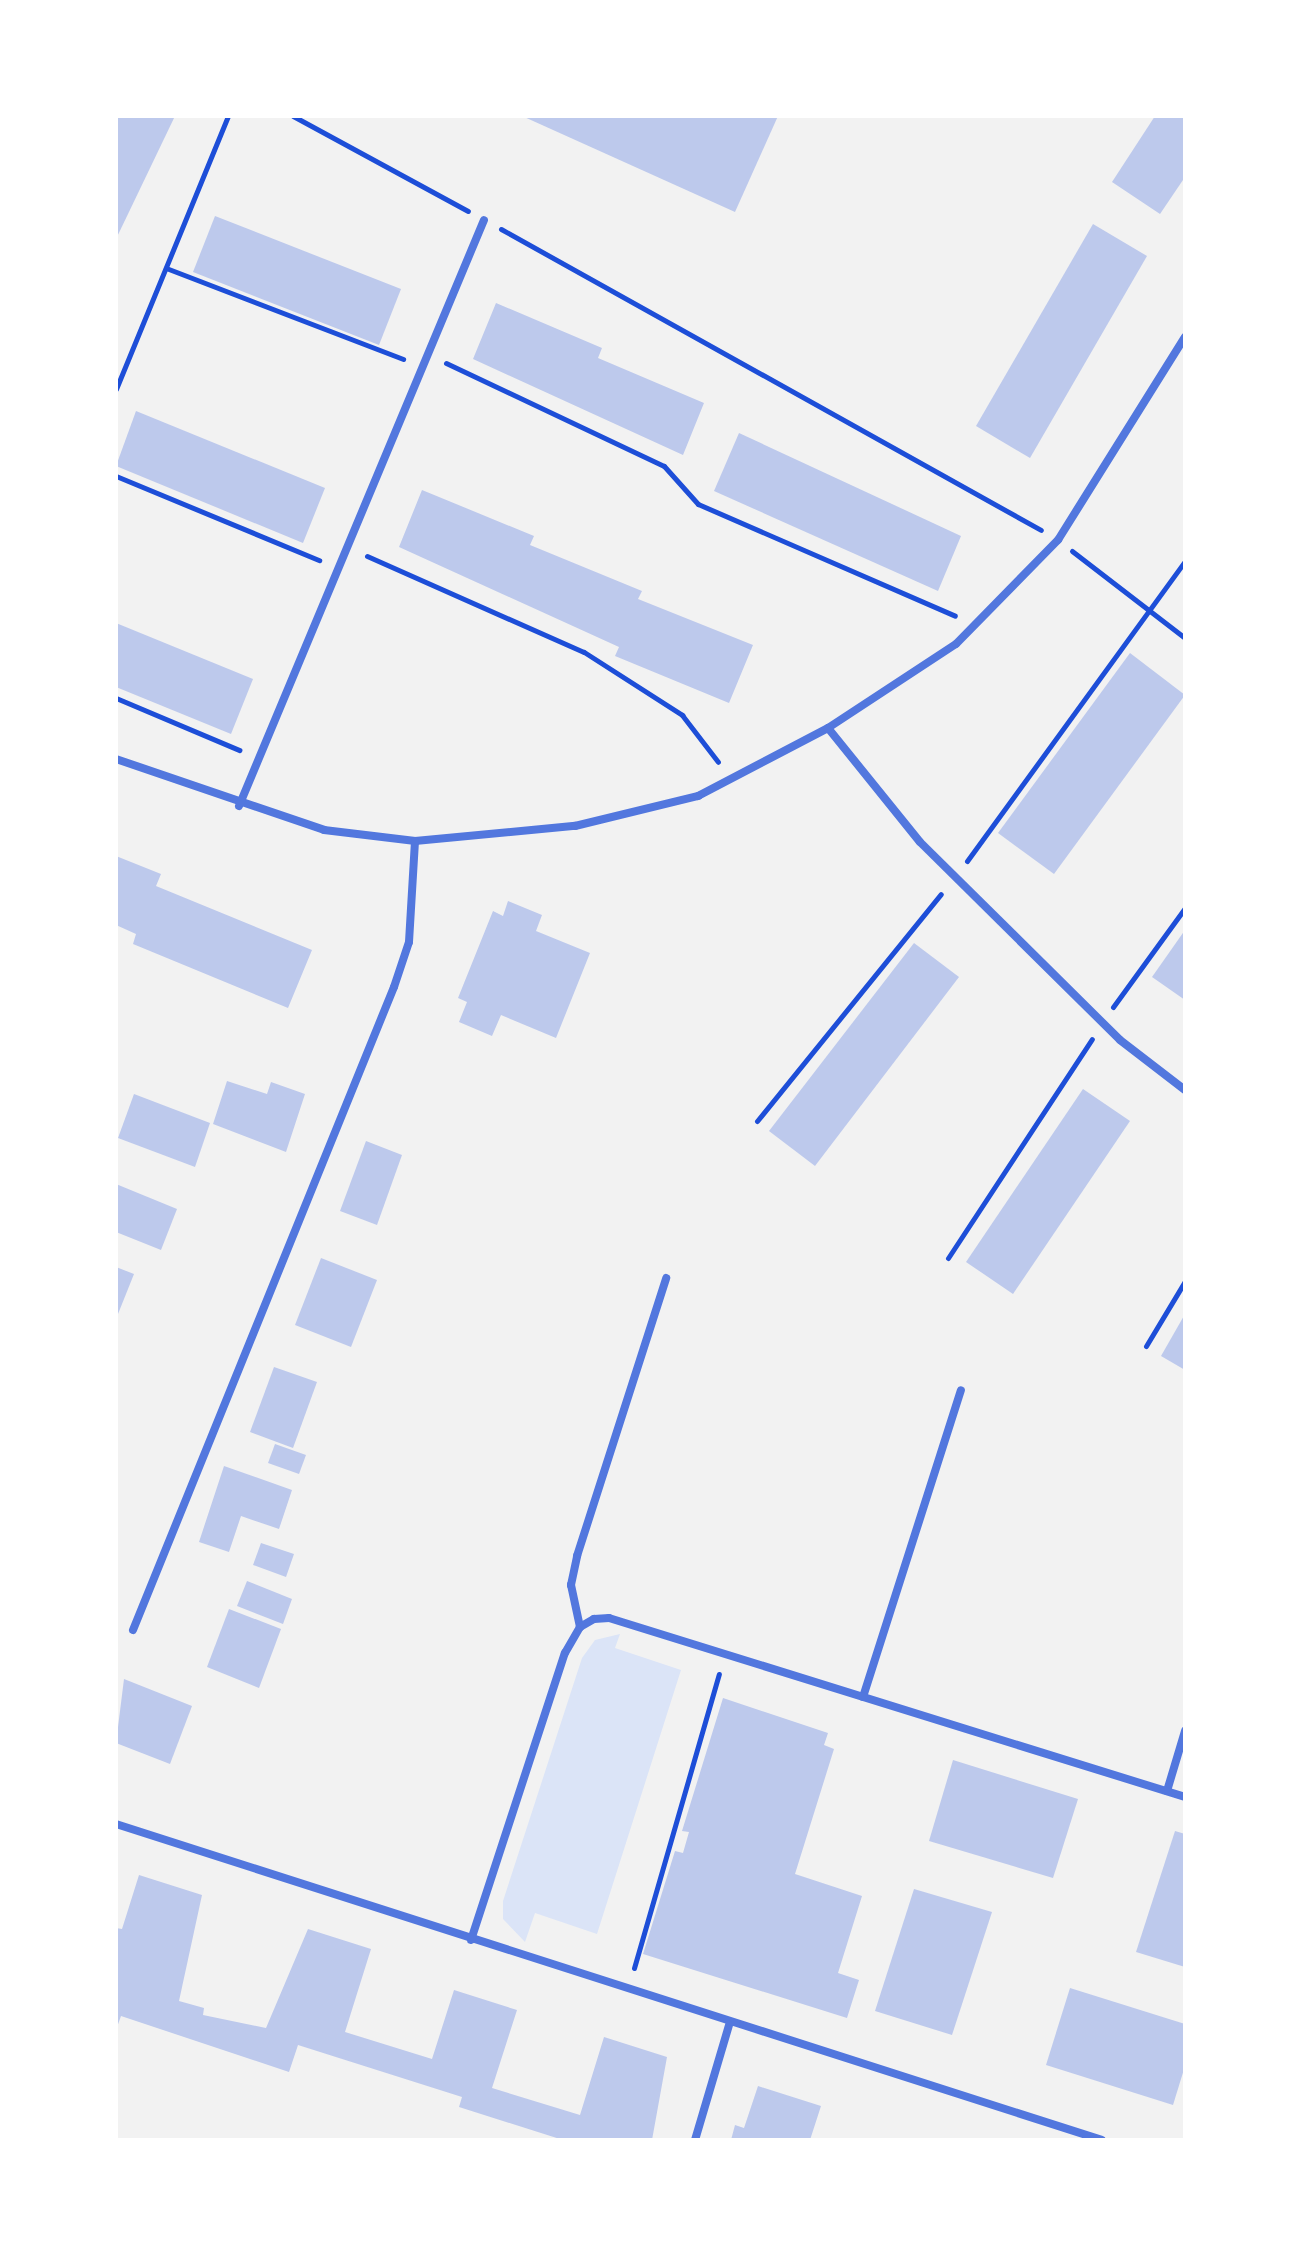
<!DOCTYPE html>
<html>
<head>
<meta charset="utf-8">
<style>
	body { margin:0 }
	#map { position:relative; width:1301px; height:2256px; overflow:hidden; background:#f2f2f2; font-family:Poppins,sans-serif }
	div>[style] { position:absolute }
	[style*='--x'] { left:calc(var(--x)*1px); top:calc(var(--y)*1px); width:calc(var(--w)*1px); rotate:calc(var(--a)*1deg) }
	.green>* { inset:0; background:#dbe4f7 }
	.building>* { inset:0; background:#bdc9ec }
	.path>* { height:5px; margin:-2.5px; padding:0 2.5px; transform-origin:2.5px; border-radius:2.5px; background:#1d4ed8 }
	.minor>* { height:8px; margin:-4px; padding:0 4px; transform-origin:4px; border-radius:4px; background:#5277de }
	span { translate:-50% -50%; white-space:nowrap; text-align:center; line-height:1.15; -webkit-text-stroke:8px #fff; paint-order:stroke }
	.frame { position:absolute; inset:0; border:118px solid #fff; pointer-events:none }
</style>
</head>
<body>
<div id="map">
	<div class="green">
		<i style="clip-path:polygon(620px 1634px,615px 1648px,681px 1670px,597px 1934px,535px 1913px,525px 1942px,503px 1919px,503px 1901px,582px 1658px,595px 1640px)"></i>
	</div>
	<div class="building">
		<i style="clip-path:polygon(116px 116px,175px 116px,116px 239px)"></i>
		<i style="clip-path:polygon(522px 116px,778px 116px,735px 212px)"></i>
		<i style="clip-path:polygon(1155px 116px,1185px 116px,1185px 177px,1160px 214px,1112px 182px)"></i>
		<i style="clip-path:polygon(215px 216px,401px 289px,379px 345px,193px 272px)"></i>
		<i style="clip-path:polygon(1093px 224px,1147px 256px,1030px 458px,976px 426px)"></i>
		<i style="clip-path:polygon(496px 303px,602px 348px,598px 358px,704px 403px,683px 455px,473px 359px)"></i>
		<i style="clip-path:polygon(136px 411px,325px 488px,303px 543px,116px 466px)"></i>
		<i style="clip-path:polygon(739px 433px,961px 536px,938px 591px,714px 491px)"></i>
		<i style="clip-path:polygon(422px 490px,534px 536px,530px 545px,642px 591px,638px 599px,753px 645px,729px 703px,615px 656px,619px 647px,399px 547px)"></i>
		<i style="clip-path:polygon(116px 623px,253px 679px,231px 734px,116px 687px)"></i>
		<i style="clip-path:polygon(1130px 653px,1185px 695px,1054px 874px,998px 833px)"></i>
		<i style="clip-path:polygon(116px 856px,161px 874px,156px 886px,312px 950px,288px 1008px,133px 944px,136px 934px,116px 925px)"></i>
		<i style="clip-path:polygon(508px 901px,542px 915px,536px 931px,590px 953px,556px 1038px,501px 1015px,492px 1036px,459px 1022px,467px 1002px,458px 998px,493px 911px,503px 916px)"></i>
		<i style="clip-path:polygon(1185px 930px,1185px 1000px,1152px 977px)"></i>
		<i style="clip-path:polygon(914px 943px,959px 977px,815px 1166px,769px 1131px)"></i>
		<i style="clip-path:polygon(227px 1081px,267px 1094px,271px 1082px,305px 1094px,286px 1152px,213px 1124px)"></i>
		<i style="clip-path:polygon(1083px 1089px,1130px 1121px,1013px 1294px,966px 1262px)"></i>
		<i style="clip-path:polygon(134px 1094px,210px 1123px,195px 1167px,118px 1138px)"></i>
		<i style="clip-path:polygon(366px 1141px,402px 1155px,377px 1225px,340px 1211px)"></i>
		<i style="clip-path:polygon(116px 1184px,177px 1209px,161px 1250px,116px 1232px)"></i>
		<i style="clip-path:polygon(321px 1258px,377px 1280px,351px 1347px,295px 1325px)"></i>
		<i style="clip-path:polygon(116px 1267px,134px 1274px,116px 1319px)"></i>
		<i style="clip-path:polygon(1185px 1314px,1185px 1370px,1161px 1356px)"></i>
		<i style="clip-path:polygon(274px 1367px,317px 1382px,293px 1448px,250px 1432px)"></i>
		<i style="clip-path:polygon(275px 1444px,306px 1455px,299px 1474px,268px 1463px)"></i>
		<i style="clip-path:polygon(224px 1466px,292px 1490px,279px 1529px,241px 1516px,229px 1552px,199px 1542px)"></i>
		<i style="clip-path:polygon(261px 1543px,294px 1554px,286px 1577px,253px 1565px)"></i>
		<i style="clip-path:polygon(247px 1581px,292px 1599px,283px 1624px,237px 1606px)"></i>
		<i style="clip-path:polygon(229px 1609px,281px 1629px,259px 1688px,207px 1667px)"></i>
		<i style="clip-path:polygon(124px 1679px,192px 1706px,170px 1764px,116px 1743px)"></i>
		<i style="clip-path:polygon(723px 1698px,828px 1733px,824px 1745px,834px 1749px,795px 1874px,862px 1896px,838px 1973px,859px 1980px,847px 2018px,643px 1954px,675px 1851px,683px 1853px,689px 1832px,682px 1831px)"></i>
		<i style="clip-path:polygon(953px 1760px,1078px 1799px,1053px 1878px,929px 1841px)"></i>
		<i style="clip-path:polygon(1175px 1831px,1185px 1834px,1185px 1967px,1136px 1952px)"></i>
		<i style="clip-path:polygon(139px 1875px,202px 1895px,179px 2001px,204px 2008px,203px 2015px,266px 2028px,308px 1929px,371px 1949px,345px 2032px,432px 2059px,454px 1990px,517px 2010px,492px 2088px,580px 2115px,604px 2037px,667px 2057px,652px 2140px,563px 2140px,459px 2107px,462px 2097px,298px 2045px,289px 2072px,121px 2016px,116px 2030px,116px 1928px,122px 1929px)"></i>
		<i style="clip-path:polygon(914px 1889px,992px 1912px,952px 2035px,875px 2011px)"></i>
		<i style="clip-path:polygon(1070px 1988px,1185px 2024px,1185px 2066px,1173px 2105px,1046px 2065px)"></i>
		<i style="clip-path:polygon(758px 2086px,821px 2106px,810px 2140px,731px 2140px,735px 2125px,744px 2128px)"></i>
	</div>
	<div class="path">
		<i style="--x:293;--y:116;--w:199;--a:28.5"></i>
		<i style="--x:501;--y:229;--w:618;--a:29.14"></i>
		<i style="--x:166;--y:268;--w:254;--a:21"></i>
		<i style="--x:446;--y:363;--w:241;--a:25.3"></i>
		<i style="--x:664;--y:466;--w:51;--a:48.2"></i>
		<i style="--x:698;--y:504;--w:280;--a:23.5"></i>
		<i style="--x:116;--y:389;--w:295;--a:-67.7"></i>
		<i style="--x:116;--y:476;--w:220;--a:22.5"></i>
		<i style="--x:1072;--y:551;--w:143;--a:37.6"></i>
		<i style="--x:367;--y:556;--w:237;--a:23.9"></i>
		<i style="--x:584;--y:652;--w:117;--a:32.7"></i>
		<i style="--x:682;--y:715;--w:59;--a:52.5"></i>
		<i style="--x:116;--y:698;--w:134;--a:22.9"></i>
		<i style="--x:967;--y:861;--w:371;--a:-54"></i>
		<i style="--x:1113;--y:1007;--w:122;--a:-54"></i>
		<i style="--x:757;--y:1121;--w:292;--a:-51"></i>
		<i style="--x:948;--y:1258;--w:262;--a:-56.7"></i>
		<i style="--x:1146;--y:1346;--w:76;--a:-59"></i>
		<i style="--x:634;--y:1968;--w:306;--a:-73.9"></i>
	</div>
	<div class="minor">
		<i style="--x:828;--y:728;--w:146;--a:51.1"></i>
		<i style="--x:920;--y:842;--w:281;--a:44.7"></i>
		<i style="--x:1120;--y:1040;--w:82;--a:37.6"></i>
		<i style="--x:116;--y:759;--w:220;--a:18.8"></i>
		<i style="--x:324;--y:830;--w:92;--a:6.9"></i>
		<i style="--x:415;--y:841;--w:161;--a:-5.4"></i>
		<i style="--x:575;--y:826;--w:127;--a:-13.7"></i>
		<i style="--x:698;--y:796;--w:147;--a:-27.6"></i>
		<i style="--x:828;--y:728;--w:153;--a:-33.3"></i>
		<i style="--x:956;--y:644;--w:146;--a:-45.6"></i>
		<i style="--x:1058;--y:540;--w:239;--a:-58"></i>
		<i style="--x:239;--y:806;--w:635;--a:-67.31"></i>
		<i style="--x:580;--y:1627;--w:43;--a:-102.1"></i>
		<i style="--x:571;--y:1585;--w:30;--a:-78"></i>
		<i style="--x:577;--y:1556;--w:292;--a:-72.2"></i>
		<i style="--x:133;--y:1630;--w:694;--a:-67.91"></i>
		<i style="--x:394;--y:987;--w:47;--a:-71.6"></i>
		<i style="--x:409;--y:942;--w:101;--a:-86.6"></i>
		<i style="--x:863;--y:1697;--w:322;--a:-72.3"></i>
		<i style="--x:1167;--y:1791;--w:63;--a:-73.3"></i>
		<i style="--x:116;--y:1824;--w:1035;--a:17.77"></i>
		<i style="--x:471;--y:1940;--w:302;--a:-71.9"></i>
		<i style="--x:565;--y:1653;--w:30;--a:-60"></i>
		<i style="--x:580;--y:1627;--w:16;--a:-30"></i>
		<i style="--x:594;--y:1619;--w:15;--a:-4"></i>
		<i style="--x:609;--y:1618;--w:603;--a:17.26"></i>
		<i style="--x:695;--y:2140;--w:120;--a:-73.5"></i>
	</div>
	<div class="frame"></div>
</div>
</body>
</html>
